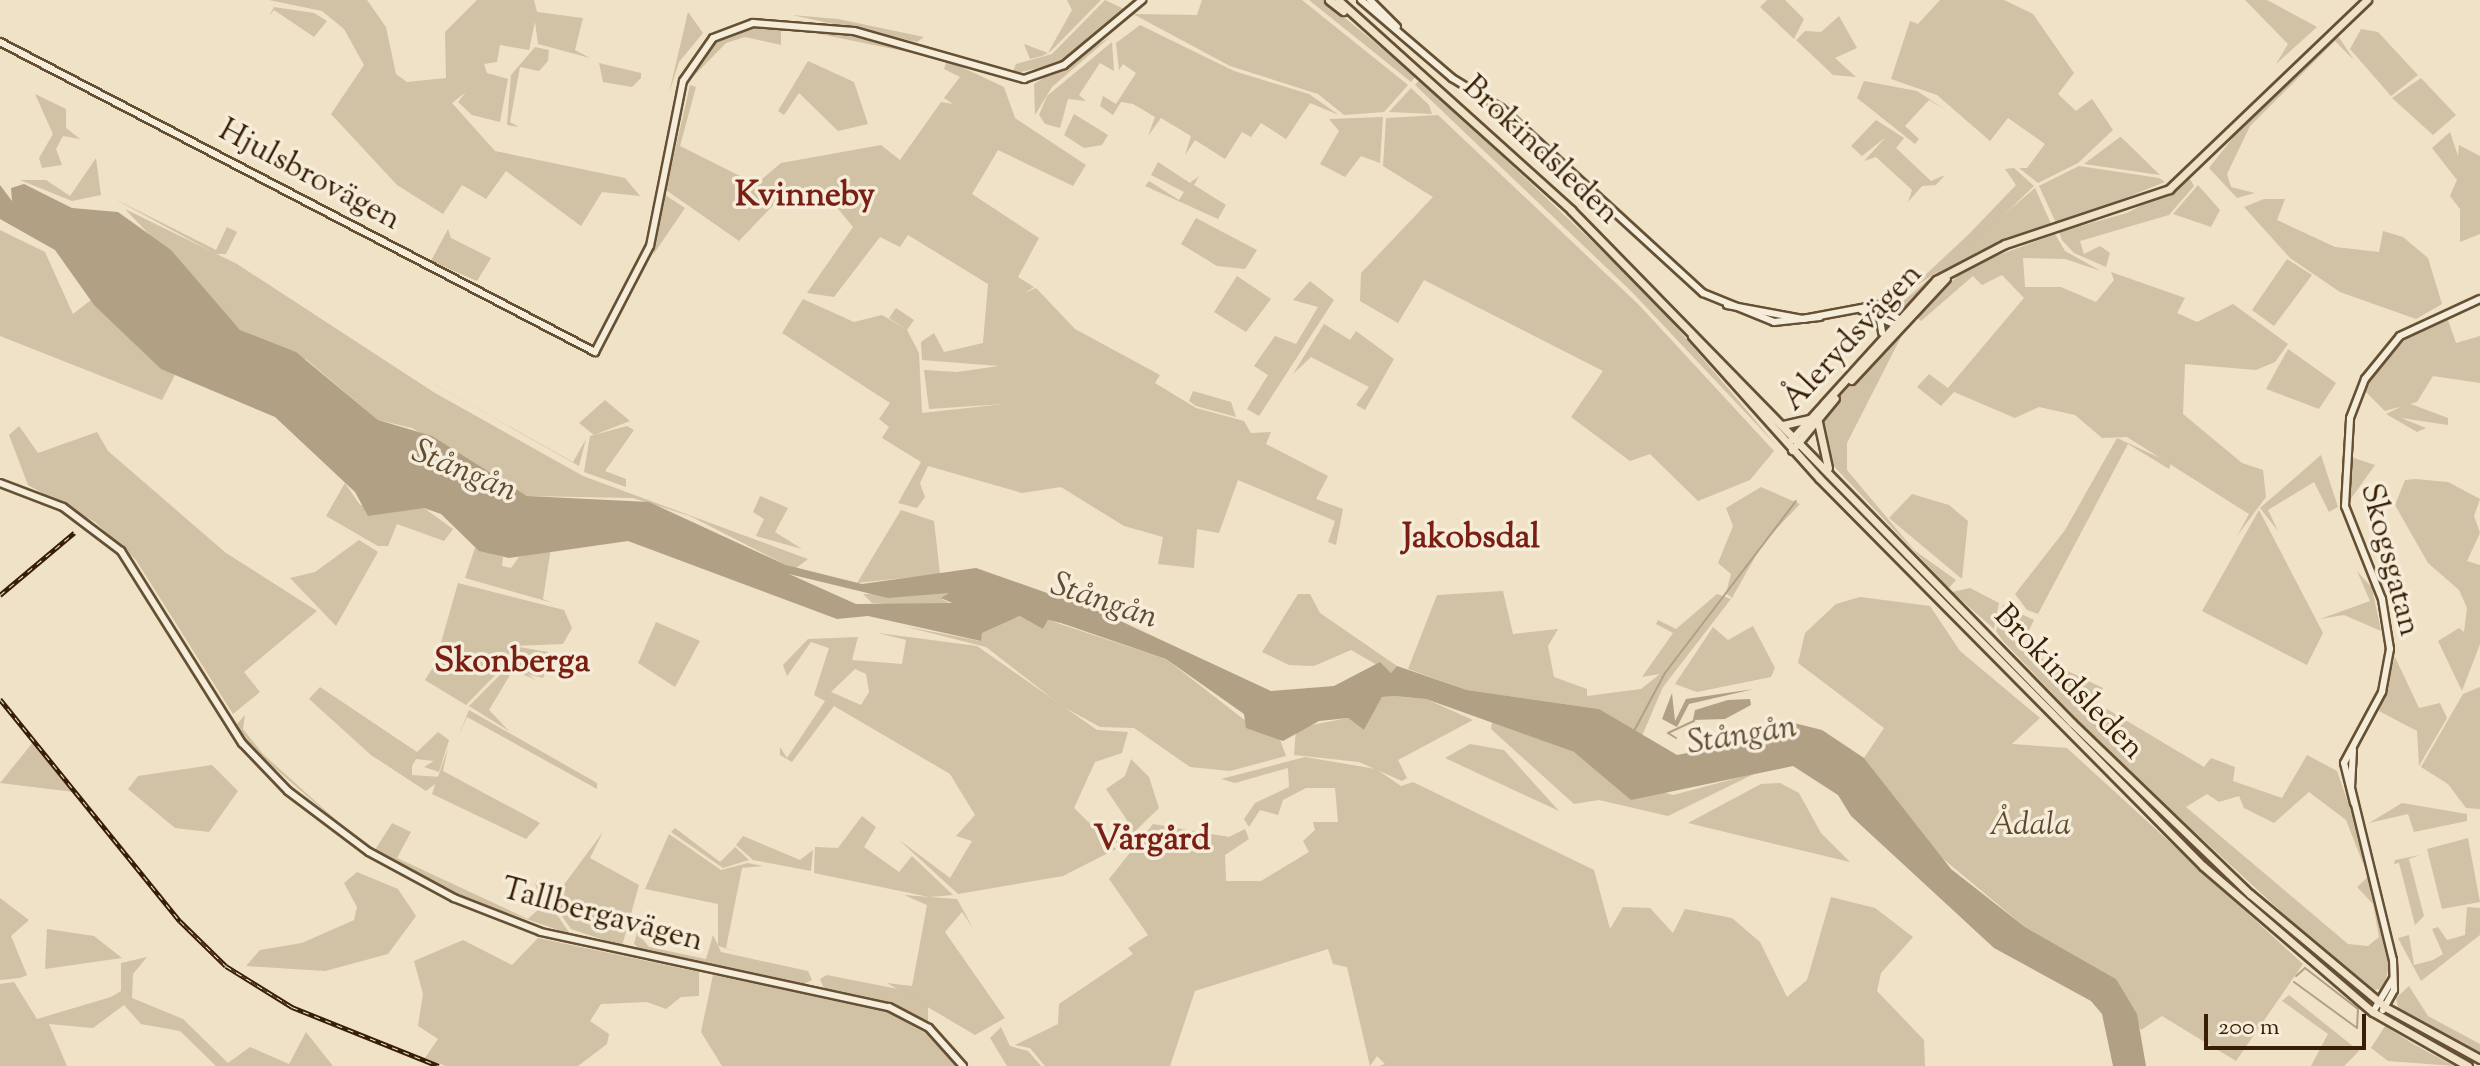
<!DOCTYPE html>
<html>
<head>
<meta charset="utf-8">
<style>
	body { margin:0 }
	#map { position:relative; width:2480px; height:1066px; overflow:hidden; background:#f0e2c6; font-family:"Sorts Mill Goudy",serif }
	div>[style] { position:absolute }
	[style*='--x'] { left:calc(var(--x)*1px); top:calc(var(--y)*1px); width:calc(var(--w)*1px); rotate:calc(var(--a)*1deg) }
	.green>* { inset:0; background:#d1c1a5 }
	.water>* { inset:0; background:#b1a084 }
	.stream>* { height:2px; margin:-1px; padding:0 1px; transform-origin:1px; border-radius:1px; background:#b1a084 }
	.roads { filter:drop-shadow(2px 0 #665034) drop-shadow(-2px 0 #665034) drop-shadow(0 2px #665034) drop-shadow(0 -2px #665034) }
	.minor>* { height:6px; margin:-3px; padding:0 3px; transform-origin:3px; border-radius:3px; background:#f5ecda }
	.major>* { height:7px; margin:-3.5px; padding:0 3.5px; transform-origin:3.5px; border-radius:3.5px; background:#f0e2c6 }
	.rail>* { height:5px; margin-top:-2.5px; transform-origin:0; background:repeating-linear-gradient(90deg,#f5ecda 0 6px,#381f04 0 12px); box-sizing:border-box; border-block:2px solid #381f04 }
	span { translate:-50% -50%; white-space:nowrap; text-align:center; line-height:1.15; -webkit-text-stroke:7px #f5ecda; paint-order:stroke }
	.street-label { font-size:32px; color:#381f04 }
	.park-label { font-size:32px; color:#5e482c; font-style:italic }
	.neighbourhood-label { font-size:34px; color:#7a1f14; font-weight:700 }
	.water-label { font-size:34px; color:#624c31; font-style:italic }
	.scale { position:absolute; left:2204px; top:1014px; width:162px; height:36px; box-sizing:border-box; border:4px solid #381f04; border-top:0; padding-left:10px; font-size:24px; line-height:28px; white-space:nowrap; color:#381f04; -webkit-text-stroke:6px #f5ecda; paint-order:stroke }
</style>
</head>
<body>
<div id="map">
	<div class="green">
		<i style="clip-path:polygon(269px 0,367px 0,386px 27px,396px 74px,407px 82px,446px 78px,445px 32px,477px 0,534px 0,537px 12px,583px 18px,575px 50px,590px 58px,538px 44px,535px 22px,529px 50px,500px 45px,497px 62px,484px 64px,487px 73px,508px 79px,500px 122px,472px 115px,458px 102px,466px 92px,452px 103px,495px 151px,625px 178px,640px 196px,602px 192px,581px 226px,506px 171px,486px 199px,462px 185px,443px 214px,397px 185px,331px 114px,364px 65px,344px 29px,322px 11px)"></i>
		<i style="clip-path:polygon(1067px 0,1101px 0,1052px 50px,1048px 53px,1042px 56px,1030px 59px,1024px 44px,1048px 53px,1072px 10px)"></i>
		<i style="clip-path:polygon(1105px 0,1124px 9px,1079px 48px,1061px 63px,1012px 74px,1016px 64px,1052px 54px)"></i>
		<i style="clip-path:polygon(1202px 0,1302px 0,1408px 85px,1384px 112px,1344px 115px,1318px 94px,1230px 66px,1133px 14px,1197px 15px)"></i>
		<i style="clip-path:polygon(1309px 0,1323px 0,1416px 76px,1411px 82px)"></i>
		<i style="clip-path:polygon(1767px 0,1785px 0,1804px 19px,1794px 39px,1760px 7px)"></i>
		<i style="clip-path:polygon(1940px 0,2004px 0,2033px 14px,2074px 73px,2058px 94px,2076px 111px,2092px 99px,2113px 130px,2078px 163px,2038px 183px,2019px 168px,2027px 168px,2045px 144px,2008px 118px,1990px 141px,1937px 95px,1891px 79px,1910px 21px,1918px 24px)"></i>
		<i style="clip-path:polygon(2245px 0,2267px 0,2317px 27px,2276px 64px,2288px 44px)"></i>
		<i style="clip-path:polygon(274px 7px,314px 13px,327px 21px,314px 37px,274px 10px,269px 16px)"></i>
		<i style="clip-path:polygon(688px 12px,703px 33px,679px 62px,669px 93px)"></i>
		<i style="clip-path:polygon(792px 15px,838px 19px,924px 37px,917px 42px)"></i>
		<i style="clip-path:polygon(1839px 16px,1857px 48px,1835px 58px,1856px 77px,1833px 75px,1796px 40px,1805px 31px,1821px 32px)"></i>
		<i style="clip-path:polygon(1140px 25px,1234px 71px,1309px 94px,1339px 115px,1310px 103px,1286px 139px,1261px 123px,1251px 137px,1242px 132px,1225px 159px,1195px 140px,1185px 155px,1191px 136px,1161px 118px,1148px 136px,1155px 117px,1133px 104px,1121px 102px,1113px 115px,1100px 106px,1103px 96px,1116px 104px,1136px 73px,1123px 64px,1119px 70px,1116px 43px)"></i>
		<i style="clip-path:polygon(761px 26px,781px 30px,781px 45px,745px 37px,726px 43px,690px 80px,712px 43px)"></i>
		<i style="clip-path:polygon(2361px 29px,2378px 32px,2418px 75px,2391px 96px,2350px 49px)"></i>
		<i style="clip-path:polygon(815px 33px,868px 37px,940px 57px,1004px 87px,1015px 118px,1086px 165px,1073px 186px,998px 150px,972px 194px,1039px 238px,1018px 277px,1034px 287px,1025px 293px,1036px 288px,1075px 329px,1160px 375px,1155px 383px,1196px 408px,1244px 421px,1251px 433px,1271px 432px,1266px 444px,1328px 476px,1316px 499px,1343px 509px,1336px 545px,1328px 542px,1335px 521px,1238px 480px,1219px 533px,1197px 529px,1194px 568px,1158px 564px,1163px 537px,1124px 526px,1061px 487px,1022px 493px,928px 466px,920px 483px,925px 497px,917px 508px,898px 503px,921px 462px,882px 438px,889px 427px,879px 419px,890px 403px,782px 333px,803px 299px,854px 322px,882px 315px,906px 329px,889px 318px,896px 308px,914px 320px,907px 330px,919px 353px,922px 413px,1004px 404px,929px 409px,924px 370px,957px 372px,999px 366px,922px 360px,921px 342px,934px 333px,944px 352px,983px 343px,988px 284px,908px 235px,900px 247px,880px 237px,834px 297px,807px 293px,853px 227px,825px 193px,780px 198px,739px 241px,666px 190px,690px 85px,696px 87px,680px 146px,756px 184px,781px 163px,881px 145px,900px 160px,941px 102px,953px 104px,944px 98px,960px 77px,944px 69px,947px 60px)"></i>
		<i style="clip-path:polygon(2336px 33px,2354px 60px,2335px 41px,2250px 126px,2227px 174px,2231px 187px,2255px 193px,2237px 198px,2209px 168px,2265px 97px)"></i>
		<i style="clip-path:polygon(1110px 37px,1052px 87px,1035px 115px,1034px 84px)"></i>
		<i style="clip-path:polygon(1112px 42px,1114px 71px,1100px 63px,1079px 95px,1086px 101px,1068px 99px,1060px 128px,1045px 124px,1039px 115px,1047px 96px)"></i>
		<i style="clip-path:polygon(535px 47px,549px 50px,548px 61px,539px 71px,520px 67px,510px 122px,519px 127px,507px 125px,511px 75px)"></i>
		<i style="clip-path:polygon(808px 61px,854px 82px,868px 124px,838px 131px,799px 93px,784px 115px,778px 111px)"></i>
		<i style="clip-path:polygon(599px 63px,641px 73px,641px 78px,632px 87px,603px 82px)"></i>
		<i style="clip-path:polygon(2421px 78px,2456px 115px,2433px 135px,2392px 98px)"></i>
		<i style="clip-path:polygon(1420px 79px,1650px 296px,1776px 445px,1632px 292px,1415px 85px)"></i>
		<i style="clip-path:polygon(1864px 81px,1917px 91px,1946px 110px,1929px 100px,1905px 126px,1919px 139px,1915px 144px,1857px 98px)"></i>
		<i style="clip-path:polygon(1411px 88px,1429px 105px,1432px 114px,1389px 112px)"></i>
		<i style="clip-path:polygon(35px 94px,66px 109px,66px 128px,80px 139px,63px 136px,56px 149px,62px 165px,42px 168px,39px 158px,53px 134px)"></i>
		<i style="clip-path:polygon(1074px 114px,1108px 135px,1102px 145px,1084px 148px,1064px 135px)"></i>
		<i style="clip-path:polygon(1438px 115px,1639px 305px,1774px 451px,1750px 480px,1698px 501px,1650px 454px,1630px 461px,1571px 417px,1603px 371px,1424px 280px,1398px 323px,1360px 301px,1361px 273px,1433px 197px,1383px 166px,1386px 118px)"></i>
		<i style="clip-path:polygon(1383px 117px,1380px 163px,1361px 156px,1345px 177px,1320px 164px,1339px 131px,1329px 119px)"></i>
		<i style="clip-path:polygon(1876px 120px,1904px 138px,1896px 148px,1931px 181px,1945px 175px,1936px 185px,1922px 186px,1908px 202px,1912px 190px,1876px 157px,1864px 161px,1886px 137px,1862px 156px,1851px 146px)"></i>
		<i style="clip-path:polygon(2450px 132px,2458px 156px,2459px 145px,2480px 156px,2480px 234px,2460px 242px,2460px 209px,2450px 196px,2457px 180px,2432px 148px)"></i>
		<i style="clip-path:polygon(2120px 137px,2121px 137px,2160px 175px,2084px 164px)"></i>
		<i style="clip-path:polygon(96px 158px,101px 195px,72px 201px,20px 180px,46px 180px,70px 196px)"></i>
		<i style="clip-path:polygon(1158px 162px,1190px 183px,1199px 176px,1194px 185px,1226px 205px,1218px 219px,1145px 186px,1149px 181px,1179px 200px,1184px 192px,1151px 175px)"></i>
		<i style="clip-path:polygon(2079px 166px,2159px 178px,2165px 182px,2057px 225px,2039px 186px)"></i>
		<i style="clip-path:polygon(2014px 168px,2034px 186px,1962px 255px,1897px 299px,1888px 297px,1906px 267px,1922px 278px,1969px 234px,2016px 185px,2005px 169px)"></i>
		<i style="clip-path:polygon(2190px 179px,2194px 186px,2169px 215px,2080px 241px,2084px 254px,2100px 246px,2110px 253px,2106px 267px,2074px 253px,2062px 240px,2059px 232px,2127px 213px)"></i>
		<i style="clip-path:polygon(2198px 185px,2220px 210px,2211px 227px,2173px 214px)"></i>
		<i style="clip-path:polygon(2035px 188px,2052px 226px,1977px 252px,1905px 307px,1901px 303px)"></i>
		<i style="clip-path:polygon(665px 195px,685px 208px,653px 255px,660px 221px)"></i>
		<i style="clip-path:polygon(113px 198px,216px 250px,227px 227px,237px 232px,226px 254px,216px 254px)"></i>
		<i style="clip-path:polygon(2264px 199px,2285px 199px,2277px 220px,2335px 247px,2379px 252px,2383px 231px,2403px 237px,2428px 258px,2442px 304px,2416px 319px,2340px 292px,2290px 258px,2244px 207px)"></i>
		<i style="clip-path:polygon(125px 209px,237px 264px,435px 393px,583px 476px,808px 559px,796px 568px,786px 565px,690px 516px,633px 498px,527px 496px,412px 428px,378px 420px,307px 360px,240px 330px)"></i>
		<i style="clip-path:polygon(1196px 218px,1257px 250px,1245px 269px,1217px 266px,1181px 244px)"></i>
		<i style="clip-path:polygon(448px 229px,451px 238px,491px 258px,477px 281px,431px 261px)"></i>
		<i style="clip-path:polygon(0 230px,45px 252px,73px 314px,91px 300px,175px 375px,162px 400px,0 336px)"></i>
		<i style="clip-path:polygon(2055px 234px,2065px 251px,2101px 271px,2065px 259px,2023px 258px,2025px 287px,2061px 287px,2096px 302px,2114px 280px,2111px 272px,2185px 298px,2177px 313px,2197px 322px,2233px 304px,2288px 344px,2275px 362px,2256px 370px,2185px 364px,2183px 414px,2242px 463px,2263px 470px,2266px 497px,2237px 536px,2249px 514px,2127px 437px,2102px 438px,2075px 415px,2039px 407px,2015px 418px,1954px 392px,1941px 406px,1917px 387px,1929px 374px,1948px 388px,2024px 298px,2002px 275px,1982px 285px,1973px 276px,1921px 321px,1915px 316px,1967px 267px)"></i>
		<i style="clip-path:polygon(2287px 259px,2312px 275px,2274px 326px,2252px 310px)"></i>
		<i style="clip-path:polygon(1237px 276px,1271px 299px,1246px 332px,1214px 312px)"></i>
		<i style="clip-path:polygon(1310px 281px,1334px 300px,1259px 416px,1247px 409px,1268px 375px,1254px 366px,1275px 336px,1296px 344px,1318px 307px,1293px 300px)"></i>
		<i style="clip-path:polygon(2446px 314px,2456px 343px,2480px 336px,2480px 383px,2433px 376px,2417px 402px,2385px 411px,2365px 391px,2378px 367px,2410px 335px)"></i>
		<i style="clip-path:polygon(1324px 324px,1350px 340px,1356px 331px,1394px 359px,1365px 410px,1356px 405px,1369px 387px,1311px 357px,1293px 374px)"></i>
		<i style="clip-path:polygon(1894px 334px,1901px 337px,1847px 443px,1847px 470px,1914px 550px,1956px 580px,1949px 588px,1827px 459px,1821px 423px,1827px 412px)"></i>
		<i style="clip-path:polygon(2288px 349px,2336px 383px,2319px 409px,2266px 389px)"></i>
		<i style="clip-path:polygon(375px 351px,573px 462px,586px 439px,579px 466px)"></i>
		<i style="clip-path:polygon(1193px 391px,1231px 402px,1236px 417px,1196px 406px,1189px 401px)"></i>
		<i style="clip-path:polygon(605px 400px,630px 421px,594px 435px,579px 423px)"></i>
		<i style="clip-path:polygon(2408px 403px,2448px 418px,2448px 425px,2401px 418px,2426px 428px,2417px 432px,2386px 414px)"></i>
		<i style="clip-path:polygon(19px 426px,38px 453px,97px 432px,108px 451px,226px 553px,317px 611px,244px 672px,260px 692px,233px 714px,136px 560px,95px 522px,28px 485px,9px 435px)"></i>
		<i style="clip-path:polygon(627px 426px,634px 430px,605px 471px,626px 479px,626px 487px,584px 472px,590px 436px)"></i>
		<i style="clip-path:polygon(2117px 438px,2171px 463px,2169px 469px,2128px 444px,2038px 614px,2027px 610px,2015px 594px,2065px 530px)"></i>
		<i style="clip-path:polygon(2321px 455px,2338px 507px,2329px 512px,2314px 482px,2268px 510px,2278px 531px,2260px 508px)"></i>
		<i style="clip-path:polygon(2348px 456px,2375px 465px,2350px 500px,2347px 482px)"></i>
		<i style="clip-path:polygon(1823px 477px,2097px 754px,2325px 969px,2184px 842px)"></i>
		<i style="clip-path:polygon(2415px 479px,2448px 482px,2480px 499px,2474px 516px,2480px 533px,2467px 561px,2480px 565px,2480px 644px,2462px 691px,2438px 641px,2459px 628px,2464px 632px,2467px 608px,2459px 590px,2428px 563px,2395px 505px,2405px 480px)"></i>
		<i style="clip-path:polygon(345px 483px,360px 505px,424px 508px,453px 529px,444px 541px,397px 524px,388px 546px,378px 546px,326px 516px)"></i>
		<i style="clip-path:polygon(1761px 487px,1800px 504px,1763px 543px,1732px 598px,1726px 593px,1731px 574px,1718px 563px,1733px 526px,1726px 508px)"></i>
		<i style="clip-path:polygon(1912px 494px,1949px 505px,1968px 521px,1962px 579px,1889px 518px)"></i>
		<i style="clip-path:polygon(760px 496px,788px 508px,775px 532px,802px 549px,756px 536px,764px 519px,753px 512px)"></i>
		<i style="clip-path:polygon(901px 510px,934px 521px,940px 574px,857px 583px)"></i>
		<i style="clip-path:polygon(2259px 510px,2323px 633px,2307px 665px,2202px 611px)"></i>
		<i style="clip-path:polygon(359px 540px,378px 552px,336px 626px,290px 578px,315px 572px)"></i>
		<i style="clip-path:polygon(475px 548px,503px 557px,502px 566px,511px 568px,519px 557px,551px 548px,543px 599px,553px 603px,465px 578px)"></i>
		<i style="clip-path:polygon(2357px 571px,2372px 588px,2381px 631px,2344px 615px,2320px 619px,2370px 601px)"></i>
		<i style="clip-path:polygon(458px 583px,564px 610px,572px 628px,563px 644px,513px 646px,554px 653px,543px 678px,438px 653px)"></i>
		<i style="clip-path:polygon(1970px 588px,1999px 603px,1994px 629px,1952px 592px)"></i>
		<i style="clip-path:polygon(1503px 591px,1513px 634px,1558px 629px,1548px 646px,1554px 677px,1587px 689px,1587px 696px,1641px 689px,1660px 674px,1642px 677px,1673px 633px,1656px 624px,1658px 620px,1676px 629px,1717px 594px,1731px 599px,1663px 687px,1642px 736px,1599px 709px,1467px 690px,1408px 669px,1437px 595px)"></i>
		<i style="clip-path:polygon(953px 593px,942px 599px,951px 604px,937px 608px,872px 603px,863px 594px)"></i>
		<i style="clip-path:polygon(1298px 594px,1310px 594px,1320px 613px,1397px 666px,1391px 673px,1351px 650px,1314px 666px,1289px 665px,1262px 652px)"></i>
		<i style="clip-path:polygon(1860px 597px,1930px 606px,1960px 651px,2040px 718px,2012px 744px,2067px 748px,2303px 964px,2236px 1061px,2162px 1016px,2141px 1030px,2116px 979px,2025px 927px,1941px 857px,1864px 758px,1884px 728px,1798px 663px,1805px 633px,1836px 604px)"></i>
		<i style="clip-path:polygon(2003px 605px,2034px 620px,2020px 648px,2103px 688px,2097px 703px,2204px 767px,2211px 758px,2235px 767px,2233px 781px,2282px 798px,2307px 755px,2337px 771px,2359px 834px,2364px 866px,2346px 820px,2309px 792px,2274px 823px,2244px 808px,2239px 796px,2219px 802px,2207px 794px,2186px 807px,2348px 944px,2368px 946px,2379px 937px,2373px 904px,2357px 887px,2370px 875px,2390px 963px,2383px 989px,2370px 990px,2338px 964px,2109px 753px,2002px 640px,1996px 631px)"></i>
		<i style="clip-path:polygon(1021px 616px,1043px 629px,1048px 620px,1166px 659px,1260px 732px,1278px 734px,1286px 756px,1230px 771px,1190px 767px,1134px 728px,1100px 727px,1062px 706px,986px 647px,903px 626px,980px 641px,982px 633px)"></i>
		<i style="clip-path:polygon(656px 622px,700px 641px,675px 687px,638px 663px)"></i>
		<i style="clip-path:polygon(1753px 626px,1775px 668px,1771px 677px,1697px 692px,1675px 684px,1713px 627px,1728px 640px)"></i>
		<i style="clip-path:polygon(evenodd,878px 633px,977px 646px,1097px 730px,1128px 732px,1122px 753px,1095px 762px,1074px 808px,1116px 849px,1063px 876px,958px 894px,898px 839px,950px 878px,972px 841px,956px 836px,975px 815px,950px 774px,834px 706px,792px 762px,780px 755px,780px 747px,787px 758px,825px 701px,814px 695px,829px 648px,811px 642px,787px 676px,783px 665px,808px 639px,858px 637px,852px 660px,902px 664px,906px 640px,878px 633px,855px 669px,866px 674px,869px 692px,861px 705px,831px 692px,855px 669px)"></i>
		<i style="clip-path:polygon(440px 656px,503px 666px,503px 667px,466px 705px,425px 680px)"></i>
		<i style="clip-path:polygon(2395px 657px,2419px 708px,2440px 703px,2447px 718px,2419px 766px,2417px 731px,2379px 711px)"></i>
		<i style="clip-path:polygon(507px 668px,524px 672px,536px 680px,513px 670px,489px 710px,509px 731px,469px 706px)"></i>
		<i style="clip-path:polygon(320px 687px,417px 752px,438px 732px,449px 740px,439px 772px,424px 767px,434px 761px,416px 759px,412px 766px,412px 775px,441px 777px,438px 782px,426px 791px,371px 755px,309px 699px)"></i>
		<i style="clip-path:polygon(2480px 687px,2480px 809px,2466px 808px,2448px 784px,2421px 767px,2463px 694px)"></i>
		<i style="clip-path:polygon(1394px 696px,1426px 699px,1473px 720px,1398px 760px,1407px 778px,1402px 781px,1359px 762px,1294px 755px,1296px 728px,1348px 718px,1364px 730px,1382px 697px)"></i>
		<i style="clip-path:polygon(469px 710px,597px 783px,597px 789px,467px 717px,458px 737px)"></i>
		<i style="clip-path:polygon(245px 715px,243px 729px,263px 754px,356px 838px,250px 747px,236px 725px)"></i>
		<i style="clip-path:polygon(1492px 722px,1574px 752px,1608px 775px,1673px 795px,1756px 773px,1668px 816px,1599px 800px,1574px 804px,1491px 729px)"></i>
		<i style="clip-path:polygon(34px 741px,56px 768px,74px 792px,0 783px)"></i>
		<i style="clip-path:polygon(1470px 744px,1504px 750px,1559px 811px,1445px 758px)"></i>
		<i style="clip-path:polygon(448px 748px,443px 771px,540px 823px,526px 839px,432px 794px)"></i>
		<i style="clip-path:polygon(1305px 757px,1376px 769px,1401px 786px,1413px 782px,1594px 870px,1610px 929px,1623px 907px,1650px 908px,1673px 933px,1685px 909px,1732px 918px,1760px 942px,1787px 997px,1807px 980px,1831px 897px,1875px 908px,1913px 937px,1881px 973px,1877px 991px,1924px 1040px,1925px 1066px,1379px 1066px,1385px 1064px,1377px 1056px,1370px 1066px,1347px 967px,1333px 964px,1328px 949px,1195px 991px,1170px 1066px,1045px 1066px,1030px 1048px,1015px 1045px,1058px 1024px,1059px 1004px,1133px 954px,1128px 948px,1148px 935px,1109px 879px,1153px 824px,1229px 837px,1245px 829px,1249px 839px,1225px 855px,1226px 881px,1261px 881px,1309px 852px,1303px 841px,1315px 830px,1313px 822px,1338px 822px,1335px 788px,1306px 788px,1283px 800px,1278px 815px,1260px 810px,1249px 827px,1244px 819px,1255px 803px,1289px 787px,1288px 768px,1235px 783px,1221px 779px)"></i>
		<i style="clip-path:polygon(1131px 759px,1149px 777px,1159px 808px,1120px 846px,1110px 837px,1127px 820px,1106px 789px,1125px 776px)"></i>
		<i style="clip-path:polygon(212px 765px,238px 791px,209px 832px,175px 828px,128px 789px,138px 776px)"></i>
		<i style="clip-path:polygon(1780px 783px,1799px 793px,1821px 833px,1850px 862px,1688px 823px,1761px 784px)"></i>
		<i style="clip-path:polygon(2402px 803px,2467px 814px,2467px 821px,2414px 832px,2408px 814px,2369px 823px)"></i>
		<i style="clip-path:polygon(862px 816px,876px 827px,864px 847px,899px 872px,912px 856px,896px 841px,953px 895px,929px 897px,814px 873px,815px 847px,838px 848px)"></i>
		<i style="clip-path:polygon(392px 823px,411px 832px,397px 858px,528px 919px,541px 907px,535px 882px,570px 934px,459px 896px,375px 850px)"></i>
		<i style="clip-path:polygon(675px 828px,720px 862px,735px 847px,749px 860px,723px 868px,671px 832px)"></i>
		<i style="clip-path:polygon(603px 832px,590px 858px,639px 885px,622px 946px,571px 929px,536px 880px,557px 894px)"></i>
		<i style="clip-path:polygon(669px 834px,721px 870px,748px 863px,763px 866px,742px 868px,726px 948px,745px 954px,718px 946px,718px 904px,645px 889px)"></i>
		<i style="clip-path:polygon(743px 836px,800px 860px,813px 850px,811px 871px,753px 860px,736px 845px)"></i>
		<i style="clip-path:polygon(2468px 838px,2480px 902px,2442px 909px,2427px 849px)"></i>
		<i style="clip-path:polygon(2420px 855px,2409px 859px,2424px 916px,2415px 925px,2399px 863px,2394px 864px,2395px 860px)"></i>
		<i style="clip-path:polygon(357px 872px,398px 889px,416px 916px,388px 954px,325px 971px,246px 966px,260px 950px,302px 943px,354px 920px,357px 907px,344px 883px)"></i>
		<i style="clip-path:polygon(904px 895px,957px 899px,973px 928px,962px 912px,945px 932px,1005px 1018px,975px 1035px,887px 983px,912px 986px,916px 965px,927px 905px)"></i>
		<i style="clip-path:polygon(0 898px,29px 920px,11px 936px,27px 975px,20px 978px,0 980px)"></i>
		<i style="clip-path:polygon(2467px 907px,2480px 908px,2480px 935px,2421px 981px,2398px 938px,2409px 935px,2414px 965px,2433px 960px,2443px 954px,2432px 929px,2438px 927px,2447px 940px,2465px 935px)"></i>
		<i style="clip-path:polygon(47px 929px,94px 936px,122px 958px,45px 969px)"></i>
		<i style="clip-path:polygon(637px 932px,649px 947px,706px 959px,713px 935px,721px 952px,808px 971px,812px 980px,804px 984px,644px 952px,634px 944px)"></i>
		<i style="clip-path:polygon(538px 938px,699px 972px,699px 996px,681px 997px,666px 1009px,647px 1002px,601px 1004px,590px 1021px,609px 1034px,607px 1044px,578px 1066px,446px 1066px,425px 1058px,438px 1039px,418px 1026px,423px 994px,414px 961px,463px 940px,512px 965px)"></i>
		<i style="clip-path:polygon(147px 957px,133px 974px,132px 998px,183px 1019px,228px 1063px,250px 1047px,289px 1064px,306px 1032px,333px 1066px,216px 1066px,180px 1031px,141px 1024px,124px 1005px,93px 1028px,49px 1024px,67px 1066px,0 1066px,0 984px,14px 982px,37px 1019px,111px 997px,121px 991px,121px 963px)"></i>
		<i style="clip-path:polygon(713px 975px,885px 1010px,932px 1037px,956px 1066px,722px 1066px,701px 1032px)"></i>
		<i style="clip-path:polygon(827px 975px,908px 991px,928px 1007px,928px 1021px,824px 988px,820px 979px)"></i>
		<i style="clip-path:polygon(2409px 986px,2428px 1016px,2480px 1044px,2480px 1055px,2399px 1012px,2396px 998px)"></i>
		<i style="clip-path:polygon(2289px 995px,2359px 1051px,2344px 1066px,2311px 1066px,2328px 1034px,2282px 1001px)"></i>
		<i style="clip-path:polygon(2385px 1026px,2415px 1045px,2454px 1066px,2388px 1061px,2371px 1048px)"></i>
		<i style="clip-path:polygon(1001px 1027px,1010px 1046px,1028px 1051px,1041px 1066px,1007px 1066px,990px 1038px)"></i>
	</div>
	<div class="water">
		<i style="clip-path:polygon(evenodd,24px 184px,72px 208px,118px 212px,171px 250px,240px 330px,296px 352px,378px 420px,432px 436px,527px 496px,649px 502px,786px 565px,862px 584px,976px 568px,1101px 612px,1271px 691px,1334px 686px,1380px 662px,1391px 673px,1397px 666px,1467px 690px,1599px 709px,1677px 755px,1770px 737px,1786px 721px,1822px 730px,1864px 758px,1951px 869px,2025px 927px,2116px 979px,2137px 1014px,2146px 1066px,2113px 1066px,2102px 1014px,2091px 1001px,1994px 948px,1851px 816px,1838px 795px,1793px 766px,1631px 800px,1574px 752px,1426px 699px,1394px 696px,1382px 697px,1364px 730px,1348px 718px,1319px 721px,1283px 741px,1246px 728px,1244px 714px,1166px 659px,1061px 623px,1048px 620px,1043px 629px,1020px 616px,982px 633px,981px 641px,868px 616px,837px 619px,628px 541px,509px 558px,479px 551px,441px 514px,424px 508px,368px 516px,355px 492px,275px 417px,161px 369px,94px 305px,55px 250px,0 219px,0 185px,12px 201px,11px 188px,24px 184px,789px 574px,888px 598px,949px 593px,941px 598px,952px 603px,856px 604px,789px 574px)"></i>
		<i style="clip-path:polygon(1754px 689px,1689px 704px,1677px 727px,1662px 719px,1672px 693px,1675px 721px,1686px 699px)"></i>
		<i style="clip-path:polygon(1728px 700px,1750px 699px,1751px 705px,1725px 719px,1693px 720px,1695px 710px)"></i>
	</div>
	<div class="stream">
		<i style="--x:1634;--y:731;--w:66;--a:-61.9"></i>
		<i style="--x:1665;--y:673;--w:216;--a:-52.7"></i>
		<i style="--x:1676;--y:738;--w:9;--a:-148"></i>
		<i style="--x:1668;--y:733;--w:29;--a:-25"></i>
		<i style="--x:2294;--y:982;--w:78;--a:36.1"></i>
		<i style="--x:2357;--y:1028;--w:19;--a:-87"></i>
		<i style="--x:2358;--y:1009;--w:67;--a:-142.3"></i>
		<i style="--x:2305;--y:968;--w:12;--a:138"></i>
	</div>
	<div class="roads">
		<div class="minor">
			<i style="--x:1361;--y:0;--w:120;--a:40.6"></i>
			<i style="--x:1452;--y:78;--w:57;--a:31.5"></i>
			<i style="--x:1501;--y:108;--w:274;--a:42.5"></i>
			<i style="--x:1703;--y:293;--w:77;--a:22.2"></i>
			<i style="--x:1774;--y:322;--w:46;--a:-6.2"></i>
			<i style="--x:1370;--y:0;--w:38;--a:45"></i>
			<i style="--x:0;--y:42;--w:671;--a:27.52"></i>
			<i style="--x:595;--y:352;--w:119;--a:-62.6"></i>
			<i style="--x:650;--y:246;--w:168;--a:-78.7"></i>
			<i style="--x:683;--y:81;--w:52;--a:-55.1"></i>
			<i style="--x:713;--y:38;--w:43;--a:-20.6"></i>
			<i style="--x:753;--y:23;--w:101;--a:4.5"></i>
			<i style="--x:854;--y:31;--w:177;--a:15.8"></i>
			<i style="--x:1024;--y:79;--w:42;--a:-19.3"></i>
			<i style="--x:1064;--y:65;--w:102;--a:-39.8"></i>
			<i style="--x:1727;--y:305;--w:77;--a:10.4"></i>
			<i style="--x:1803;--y:319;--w:76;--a:-10.6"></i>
			<i style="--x:1878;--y:305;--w:30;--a:34"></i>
			<i style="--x:1861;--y:310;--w:39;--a:23"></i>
			<i style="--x:1879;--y:313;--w:20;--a:81"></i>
			<i style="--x:0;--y:483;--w:67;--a:20.9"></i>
			<i style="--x:63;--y:507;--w:73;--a:37.2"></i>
			<i style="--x:121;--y:551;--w:227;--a:57.8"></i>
			<i style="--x:242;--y:743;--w:66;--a:46.2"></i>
			<i style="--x:288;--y:791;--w:101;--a:37"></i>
			<i style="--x:369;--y:852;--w:97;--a:28.4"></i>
			<i style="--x:454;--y:898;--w:93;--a:21.3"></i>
			<i style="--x:541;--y:932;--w:356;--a:12.2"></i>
			<i style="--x:889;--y:1007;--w:45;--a:27.7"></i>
			<i style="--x:929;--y:1028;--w:51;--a:48.2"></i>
			<i style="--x:2353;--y:750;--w:38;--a:93"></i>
			<i style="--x:2351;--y:788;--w:177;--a:76.3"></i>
			<i style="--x:2393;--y:960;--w:30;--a:88"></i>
			<i style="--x:2394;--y:990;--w:23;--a:119"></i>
			<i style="--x:2354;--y:803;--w:41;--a:-104"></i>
			<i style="--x:2344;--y:763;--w:81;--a:-61.8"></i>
			<i style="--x:2382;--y:692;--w:44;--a:-79.5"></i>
			<i style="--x:2390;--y:649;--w:51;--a:-99.1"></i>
			<i style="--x:2382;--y:599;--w:100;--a:-111.7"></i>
			<i style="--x:2345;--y:506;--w:88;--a:-86.7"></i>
			<i style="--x:2350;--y:418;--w:42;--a:-69"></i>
			<i style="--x:2365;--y:379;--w:55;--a:-50.9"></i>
			<i style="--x:2400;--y:336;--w:88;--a:-24.8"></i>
			<i style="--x:2373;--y:1012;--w:39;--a:-59"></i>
		</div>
		<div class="major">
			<i style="--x:1329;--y:0;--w:18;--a:38"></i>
			<i style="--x:1338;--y:0;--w:314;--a:42"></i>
			<i style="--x:1571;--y:210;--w:717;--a:45.68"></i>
			<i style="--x:2072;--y:723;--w:247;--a:43.9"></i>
			<i style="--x:2250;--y:894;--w:176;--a:39.9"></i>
			<i style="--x:2385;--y:1007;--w:108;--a:28.7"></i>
			<i style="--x:1692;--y:336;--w:191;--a:48.2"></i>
			<i style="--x:1819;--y:478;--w:546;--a:45.3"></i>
			<i style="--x:2203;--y:866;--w:224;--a:40.7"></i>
			<i style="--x:2373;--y:1012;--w:109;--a:29.6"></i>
			<i style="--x:1851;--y:380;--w:139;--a:-47"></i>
			<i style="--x:1818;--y:422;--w:47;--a:77.7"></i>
			<i style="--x:1783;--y:425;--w:26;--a:-13"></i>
			<i style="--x:1791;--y:440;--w:216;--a:-47.8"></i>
			<i style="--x:1936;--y:280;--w:78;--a:-27.6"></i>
			<i style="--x:2005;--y:244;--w:173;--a:-18.5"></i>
			<i style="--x:2169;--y:189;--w:274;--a:-43.7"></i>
			<i style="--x:1792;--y:450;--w:67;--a:-50.4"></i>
		</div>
	</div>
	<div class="rail">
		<i style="--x:0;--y:595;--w:97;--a:-40"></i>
		<i style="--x:0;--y:699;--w:286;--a:51"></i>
		<i style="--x:180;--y:921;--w:64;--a:44.4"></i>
		<i style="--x:226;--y:966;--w:78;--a:31.8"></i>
		<i style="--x:292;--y:1007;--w:158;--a:21.9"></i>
	</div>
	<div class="street-label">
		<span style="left:1540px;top:151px;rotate:43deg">Brokindsleden</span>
		<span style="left:309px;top:176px;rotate:28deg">Hjulsbrovägen</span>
		<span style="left:1853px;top:338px;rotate:-47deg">Ålerydsvägen</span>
		<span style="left:2389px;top:560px;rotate:75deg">Skogsgatan</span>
		<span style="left:2068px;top:683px;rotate:46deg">Brokindsleden</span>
		<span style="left:602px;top:916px;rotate:15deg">Tallbergavägen</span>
	</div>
	<div class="park-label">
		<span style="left:2030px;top:826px">Ådala</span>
	</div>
	<div class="neighbourhood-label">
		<span style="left:805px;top:197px">Kvinneby</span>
		<span style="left:1471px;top:539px">Jakobsdal</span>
		<span style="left:512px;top:663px">Skonberga</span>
		<span style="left:1152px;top:841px">Vårgård</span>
	</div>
	<div class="water-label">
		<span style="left:464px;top:472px;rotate:23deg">Stångån</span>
		<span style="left:1104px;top:602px;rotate:19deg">Stångån</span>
		<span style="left:1742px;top:736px;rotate:-9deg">Stångån</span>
	</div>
	<div class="scale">200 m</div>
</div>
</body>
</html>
